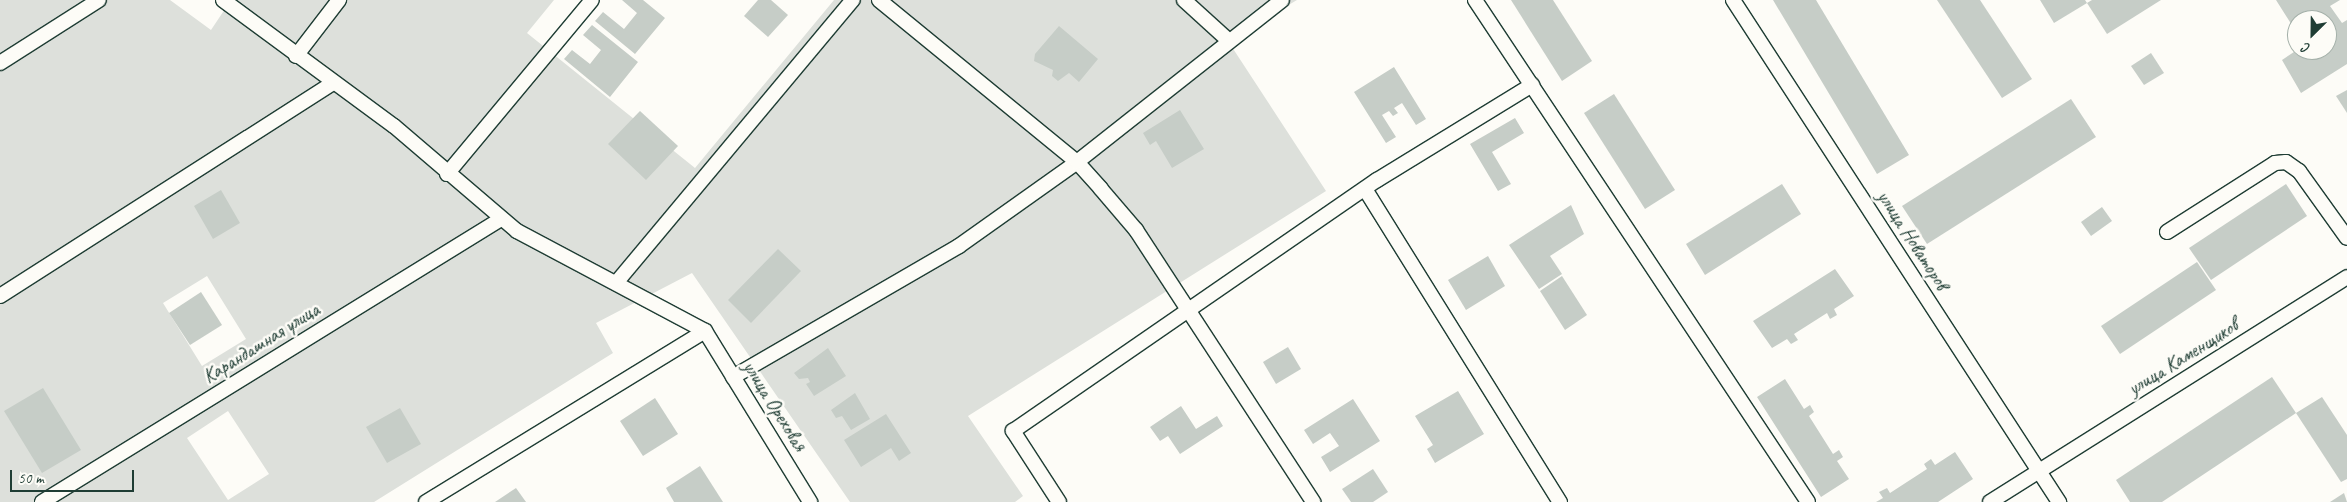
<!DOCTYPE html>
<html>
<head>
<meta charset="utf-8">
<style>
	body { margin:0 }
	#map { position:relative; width:2347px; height:502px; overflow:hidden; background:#fdfcf7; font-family:Caveat,sans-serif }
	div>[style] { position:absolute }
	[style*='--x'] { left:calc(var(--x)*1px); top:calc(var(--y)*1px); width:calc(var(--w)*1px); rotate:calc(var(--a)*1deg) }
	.green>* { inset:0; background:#dde0db }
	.building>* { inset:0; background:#c6cdc7 }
	.roads { filter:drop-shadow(1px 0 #1f3d34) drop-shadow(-1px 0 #1f3d34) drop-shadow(0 1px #1f3d34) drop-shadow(0 -1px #1f3d34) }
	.minor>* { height:14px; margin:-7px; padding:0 7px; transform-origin:7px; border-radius:7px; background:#fdfcf7 }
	span { translate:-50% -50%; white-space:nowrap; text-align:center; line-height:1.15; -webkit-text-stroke:5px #fdfcf7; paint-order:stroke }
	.street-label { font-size:20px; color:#1f3d34 }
	.north { position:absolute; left:2287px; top:10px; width:50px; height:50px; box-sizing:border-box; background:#fdfcf7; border:1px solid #a4b0a9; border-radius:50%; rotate:203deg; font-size:14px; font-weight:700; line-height:20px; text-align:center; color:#1f3d34 }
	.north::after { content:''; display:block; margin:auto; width:18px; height:22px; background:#1f3d34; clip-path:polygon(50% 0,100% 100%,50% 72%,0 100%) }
	.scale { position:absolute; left:10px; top:470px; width:124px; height:22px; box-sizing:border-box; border:2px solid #1f3d34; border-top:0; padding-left:6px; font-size:15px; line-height:18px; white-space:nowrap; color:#1f3d34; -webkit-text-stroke:4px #fdfcf7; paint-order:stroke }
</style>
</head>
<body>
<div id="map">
	<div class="green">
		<i style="clip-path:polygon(evenodd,0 0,170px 0,211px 30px,231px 0,554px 0,527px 33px,695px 168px,834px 0,1297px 0,1228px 41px,1326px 191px,968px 416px,1023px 496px,1015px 502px,850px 502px,692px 273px,596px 323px,613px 353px,374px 502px,0 502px,0 0,207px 276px,246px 339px,202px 366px,163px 303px,207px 276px,0 0,228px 411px,269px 474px,228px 500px,187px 438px,228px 411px)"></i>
	</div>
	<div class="building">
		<i style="clip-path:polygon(622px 0,643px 0,665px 18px,635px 54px,595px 21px,603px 12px,624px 29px,637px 13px)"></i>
		<i style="clip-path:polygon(758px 0,771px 0,788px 15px,768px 37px,744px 16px)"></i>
		<i style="clip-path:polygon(1511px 0,1553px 0,1592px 61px,1562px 81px)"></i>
		<i style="clip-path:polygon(1773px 0,1816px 0,1909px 155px,1877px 174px)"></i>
		<i style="clip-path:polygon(1937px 0,1980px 0,2032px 79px,2002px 98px)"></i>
		<i style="clip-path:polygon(2040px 0,2085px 0,2087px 3px,2054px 23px)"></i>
		<i style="clip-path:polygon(2092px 0,2161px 0,2107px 34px,2087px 3px)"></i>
		<i style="clip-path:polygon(2276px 0,2340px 0,2330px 6px,2342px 23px,2347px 20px,2347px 64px,2301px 93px,2282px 60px,2297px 50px,2327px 50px,2327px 20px,2297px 20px,2295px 30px)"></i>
		<i style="clip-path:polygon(592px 25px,638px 62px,610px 97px,564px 59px,572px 50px,590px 64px,601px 50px,583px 35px)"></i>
		<i style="clip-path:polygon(1059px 26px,1098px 59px,1079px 82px,1069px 73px,1058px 81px,1052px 76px,1053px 70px,1034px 61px,1035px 54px)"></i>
		<i style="clip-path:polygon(2151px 53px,2164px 73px,2144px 85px,2131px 66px)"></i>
		<i style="clip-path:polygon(1394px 67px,1426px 119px,1416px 125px,1402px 103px,1394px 108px,1398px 113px,1393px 116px,1389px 111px,1382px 115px,1396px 137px,1386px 143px,1354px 92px)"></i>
		<i style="clip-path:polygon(2347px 90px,2347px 113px,2336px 96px)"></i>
		<i style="clip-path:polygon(1614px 94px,1675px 190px,1645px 209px,1584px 113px)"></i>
		<i style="clip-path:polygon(2071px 99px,2096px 137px,1927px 244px,1902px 206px)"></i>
		<i style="clip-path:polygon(1180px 110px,1204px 149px,1172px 168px,1156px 141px,1150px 145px,1143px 133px)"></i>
		<i style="clip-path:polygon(640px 111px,678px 146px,646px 180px,608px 144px)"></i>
		<i style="clip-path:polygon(1515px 118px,1524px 133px,1492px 152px,1511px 184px,1498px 191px,1470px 144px)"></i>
		<i style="clip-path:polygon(1782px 184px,1801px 214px,1705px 275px,1686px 244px)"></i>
		<i style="clip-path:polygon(2286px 184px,2307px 216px,2211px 280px,2189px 248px)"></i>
		<i style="clip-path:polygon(221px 190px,240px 223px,213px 239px,194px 206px)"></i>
		<i style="clip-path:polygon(1571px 205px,1584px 234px,1550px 256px,1562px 274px,1539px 289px,1509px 245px)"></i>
		<i style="clip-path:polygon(2102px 207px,2112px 221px,2091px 236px,2081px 222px)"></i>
		<i style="clip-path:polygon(778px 249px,801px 271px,751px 323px,728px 300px)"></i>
		<i style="clip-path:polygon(1488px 256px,1505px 286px,1466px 310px,1448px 280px)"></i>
		<i style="clip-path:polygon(2197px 262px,2216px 290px,2120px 354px,2101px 326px)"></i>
		<i style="clip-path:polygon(1835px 269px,1854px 296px,1834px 309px,1837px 315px,1830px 319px,1827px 313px,1794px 334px,1798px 340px,1791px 344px,1787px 339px,1772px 348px,1753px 321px)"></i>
		<i style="clip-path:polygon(1562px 276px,1587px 315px,1565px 330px,1540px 291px)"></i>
		<i style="clip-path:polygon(201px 292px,222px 325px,190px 345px,169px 313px)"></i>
		<i style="clip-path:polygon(1288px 347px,1301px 369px,1276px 384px,1263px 362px)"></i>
		<i style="clip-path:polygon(828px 348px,846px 376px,814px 396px,806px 384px,810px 382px,808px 378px,799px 379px,794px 373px)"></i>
		<i style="clip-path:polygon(2272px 377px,2296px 413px,2162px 502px,2130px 502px,2116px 480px)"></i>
		<i style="clip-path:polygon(1785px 379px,1804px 409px,1810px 405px,1814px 412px,1809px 416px,1833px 454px,1839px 450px,1843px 457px,1837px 461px,1849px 479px,1821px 497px,1757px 397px)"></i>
		<i style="clip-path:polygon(43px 388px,81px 450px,42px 473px,4px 411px)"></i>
		<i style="clip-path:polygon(1458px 391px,1484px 434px,1435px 463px,1427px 449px,1433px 445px,1415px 416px)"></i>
		<i style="clip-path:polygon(855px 393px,870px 419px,851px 430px,842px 416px,836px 418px,831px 410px)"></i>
		<i style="clip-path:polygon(2322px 397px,2347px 435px,2347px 479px,2341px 482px,2296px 413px)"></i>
		<i style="clip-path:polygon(655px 398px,678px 434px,643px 456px,620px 421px)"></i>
		<i style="clip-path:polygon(1353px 399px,1380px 441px,1330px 472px,1321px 457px,1339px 446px,1330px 433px,1313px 444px,1304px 430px)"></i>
		<i style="clip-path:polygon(1181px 406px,1196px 429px,1217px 416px,1223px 426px,1180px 454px,1168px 436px,1160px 441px,1150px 427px)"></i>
		<i style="clip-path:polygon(400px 408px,421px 444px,387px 463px,366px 427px)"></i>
		<i style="clip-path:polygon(886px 414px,911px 453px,899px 461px,891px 448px,861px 467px,844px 440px)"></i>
		<i style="clip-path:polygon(1955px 452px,1973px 479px,1938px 502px,1876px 502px,1883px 498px,1879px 492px,1887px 488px,1890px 493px,1927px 469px,1924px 464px,1931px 459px,1935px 465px)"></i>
		<i style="clip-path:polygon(700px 466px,723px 502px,674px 502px,666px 488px)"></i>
		<i style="clip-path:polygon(1373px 469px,1388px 492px,1373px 502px,1351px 502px,1342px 489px)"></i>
		<i style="clip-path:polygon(516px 488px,526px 502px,495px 502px)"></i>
		<i style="clip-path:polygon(2344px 493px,2347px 502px,2330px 502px)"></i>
	</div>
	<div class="roads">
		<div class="minor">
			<i style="--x:223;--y:0;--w:212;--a:36.4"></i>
			<i style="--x:394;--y:126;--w:162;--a:40.5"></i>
			<i style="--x:517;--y:231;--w:213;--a:28"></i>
			<i style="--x:705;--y:331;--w:201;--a:58.4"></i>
			<i style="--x:879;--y:0;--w:256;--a:39.3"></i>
			<i style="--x:1077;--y:162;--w:36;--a:48"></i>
			<i style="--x:1101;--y:189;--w:54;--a:49.5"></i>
			<i style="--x:1136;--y:230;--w:325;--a:56.9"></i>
			<i style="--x:1184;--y:0;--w:61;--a:42.3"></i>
			<i style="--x:1475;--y:0;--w:602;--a:56.44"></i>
			<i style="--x:1733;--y:0;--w:599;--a:57"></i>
			<i style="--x:296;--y:56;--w:71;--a:-52.5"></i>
			<i style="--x:0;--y:63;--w:117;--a:-32.5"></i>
			<i style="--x:447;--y:174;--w:226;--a:-50.2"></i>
			<i style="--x:1365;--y:189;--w:369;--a:58.1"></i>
			<i style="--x:2167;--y:232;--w:128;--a:-32.6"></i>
			<i style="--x:2275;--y:163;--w:11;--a:-5"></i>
			<i style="--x:2286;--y:162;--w:16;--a:35"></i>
			<i style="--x:2299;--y:171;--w:82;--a:54.4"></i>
			<i style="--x:616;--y:283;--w:369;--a:-50.1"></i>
			<i style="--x:0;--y:296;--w:395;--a:-32.6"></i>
			<i style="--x:733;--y:377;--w:261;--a:-30.1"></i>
			<i style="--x:959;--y:246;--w:145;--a:-35.4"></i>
			<i style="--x:1077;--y:162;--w:261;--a:-38.3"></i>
			<i style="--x:42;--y:502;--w:539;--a:-31.66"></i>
			<i style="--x:426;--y:502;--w:327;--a:-31.5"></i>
			<i style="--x:1059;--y:502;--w:85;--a:-122.9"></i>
			<i style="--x:1013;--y:431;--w:442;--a:-34.6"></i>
			<i style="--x:1377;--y:180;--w:182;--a:-31.5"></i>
			<i style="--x:1990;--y:502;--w:422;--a:-32.2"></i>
		</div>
	</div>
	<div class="street-label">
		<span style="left:1913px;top:240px;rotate:57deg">улица Новаторов</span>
		<span style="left:261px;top:343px;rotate:-32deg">Карандашная улица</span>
		<span style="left:2183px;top:357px;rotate:-32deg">улица Каменщиков</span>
		<span style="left:775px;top:406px;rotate:58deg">улица Ореховая</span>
	</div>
	<div class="north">С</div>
	<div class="scale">50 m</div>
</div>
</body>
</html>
